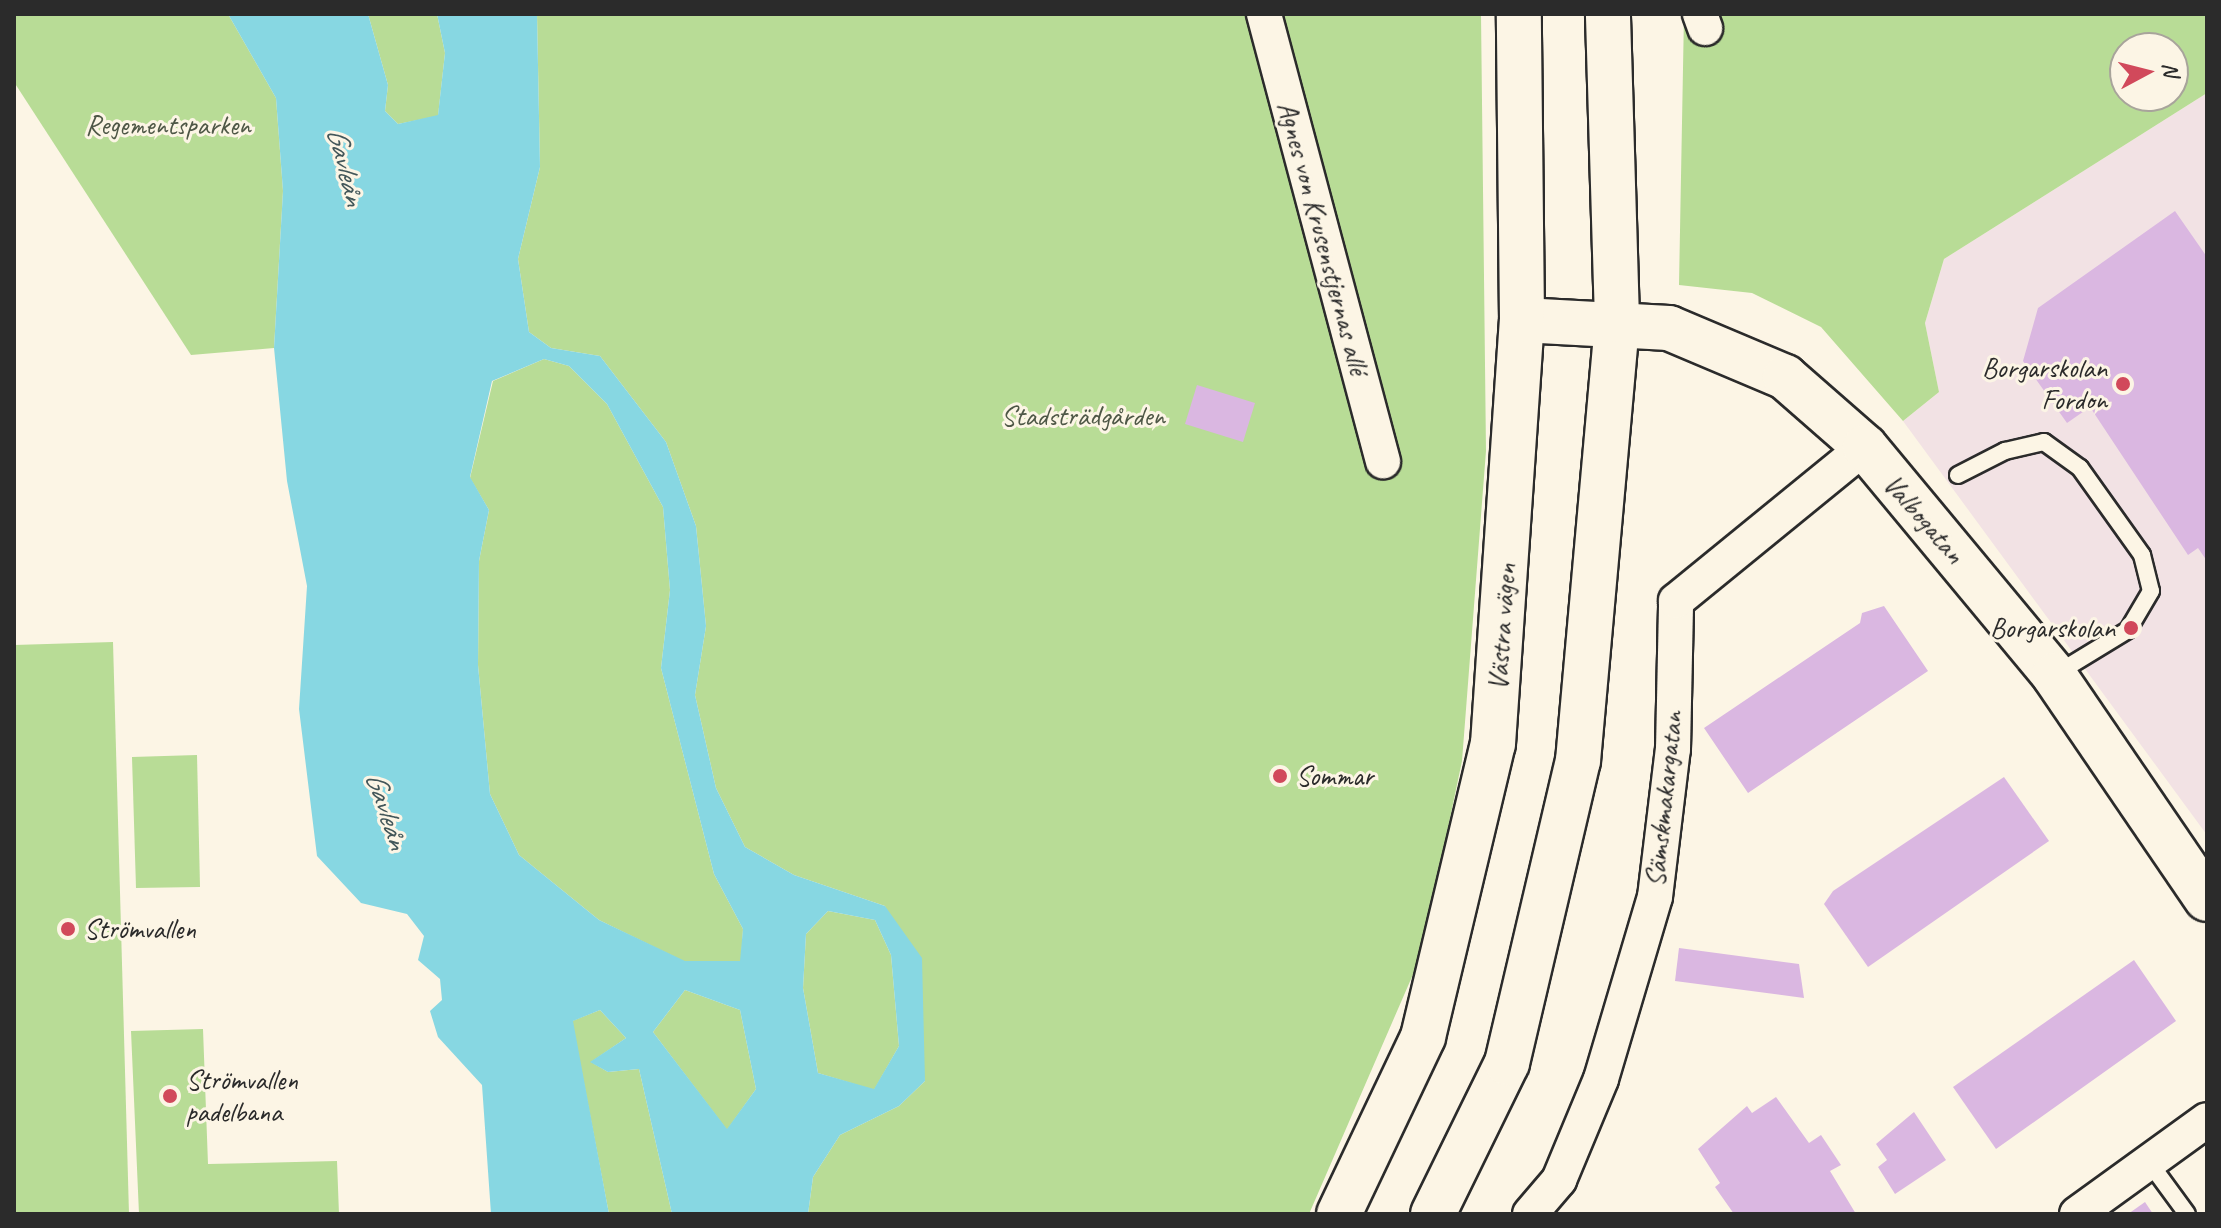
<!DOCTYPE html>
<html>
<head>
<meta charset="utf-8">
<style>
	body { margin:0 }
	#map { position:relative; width:2221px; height:1228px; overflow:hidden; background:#fcf5e5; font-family:Caveat,sans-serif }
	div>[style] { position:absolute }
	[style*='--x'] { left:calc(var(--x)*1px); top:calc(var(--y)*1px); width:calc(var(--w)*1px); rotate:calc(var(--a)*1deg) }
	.built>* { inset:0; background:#f2e2e4 }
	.green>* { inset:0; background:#b8dc96 }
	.water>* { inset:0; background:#87d7e2 }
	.building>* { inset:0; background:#dab7e1 }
	.roads { filter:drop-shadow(2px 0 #2b2b2b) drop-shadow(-2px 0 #2b2b2b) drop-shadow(0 2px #2b2b2b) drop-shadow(0 -2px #2b2b2b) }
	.lane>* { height:16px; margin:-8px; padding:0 8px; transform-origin:8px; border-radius:8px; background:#fcf5e5 }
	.street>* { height:34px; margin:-17px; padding:0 17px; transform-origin:17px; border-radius:17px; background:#fcf5e5 }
	.secondary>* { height:44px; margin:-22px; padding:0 22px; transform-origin:22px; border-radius:22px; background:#fcf5e5 }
	.dots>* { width:22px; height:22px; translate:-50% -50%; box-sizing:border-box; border:4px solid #fcf5e5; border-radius:50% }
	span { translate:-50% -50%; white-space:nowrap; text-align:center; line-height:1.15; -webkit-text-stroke:6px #fcf5e5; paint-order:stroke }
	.park-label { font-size:28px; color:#4e5746 }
	.street-label { font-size:28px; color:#2b2b2b }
	.poi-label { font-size:28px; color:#2b2b2b }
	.right { translate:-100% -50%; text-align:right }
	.left { translate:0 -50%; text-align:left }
	.water-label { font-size:30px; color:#425659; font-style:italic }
	.frame { position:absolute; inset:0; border:16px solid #2b2b2b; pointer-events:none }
	.north { position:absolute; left:2109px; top:32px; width:80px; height:80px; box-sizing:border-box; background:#fcf5e5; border:2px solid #a8a49b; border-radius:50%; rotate:83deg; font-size:22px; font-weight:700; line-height:32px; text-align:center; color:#2b2b2b }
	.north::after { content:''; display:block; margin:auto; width:28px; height:36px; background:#d1495b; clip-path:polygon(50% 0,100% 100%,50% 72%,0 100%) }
</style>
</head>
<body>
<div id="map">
	<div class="built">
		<i style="clip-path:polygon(2207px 93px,2207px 835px,1903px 421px,1939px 392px,1925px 323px,1944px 259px)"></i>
	</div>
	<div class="green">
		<i style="clip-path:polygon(14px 14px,228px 14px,276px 98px,283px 191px,274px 348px,191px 355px,14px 82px)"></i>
		<i style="clip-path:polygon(368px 14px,437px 14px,445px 53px,438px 116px,398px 124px,385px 111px,388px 85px)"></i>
		<i style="clip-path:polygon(537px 14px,1481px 14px,1486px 451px,1462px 761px,1421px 956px,1309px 1214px,808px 1214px,813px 1177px,840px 1135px,899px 1106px,925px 1081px,885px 906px,794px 875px,745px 847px,716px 788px,695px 695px,706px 626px,696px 526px,666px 442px,600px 356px,551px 348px,529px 332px,518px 259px,540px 167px)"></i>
		<i style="clip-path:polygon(evenodd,1684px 14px,2207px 14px,2207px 93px,1944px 259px,1925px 323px,1939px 392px,1903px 421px,1821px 327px,1752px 293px,1679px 285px,1684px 14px,2125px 48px,2173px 48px,2173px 96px,2125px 96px,2125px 48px)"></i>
		<i style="clip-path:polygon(544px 359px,569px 366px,607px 404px,663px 507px,670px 590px,661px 668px,714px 874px,743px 929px,741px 961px,685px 962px,599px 920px,519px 855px,490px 794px,478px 665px,479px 561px,489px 510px,470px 478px,493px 381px)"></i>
		<i style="clip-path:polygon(113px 642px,129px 1214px,14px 1214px,14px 645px)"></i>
		<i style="clip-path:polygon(197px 755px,200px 887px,136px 888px,132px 757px)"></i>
		<i style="clip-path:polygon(828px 911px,875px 920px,891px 955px,899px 1046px,874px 1090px,818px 1073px,803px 988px,806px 934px)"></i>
		<i style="clip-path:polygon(685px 990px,740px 1010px,756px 1089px,727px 1130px,653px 1032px)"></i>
		<i style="clip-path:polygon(600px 1010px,626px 1038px,591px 1062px,608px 1072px,639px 1069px,672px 1214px,609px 1214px,572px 1021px)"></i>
		<i style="clip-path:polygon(203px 1029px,208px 1164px,337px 1161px,339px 1214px,139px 1214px,131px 1031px)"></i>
	</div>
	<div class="water">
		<i style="clip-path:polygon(evenodd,228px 14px,368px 14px,388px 85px,385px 111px,398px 124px,438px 115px,445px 53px,437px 14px,537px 14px,540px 167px,518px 259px,529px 332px,551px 348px,600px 356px,666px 442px,696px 526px,706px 626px,695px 695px,716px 788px,745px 847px,794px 875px,885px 906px,922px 958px,925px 1081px,899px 1106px,840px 1135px,813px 1177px,808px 1214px,672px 1214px,639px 1069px,608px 1072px,590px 1062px,626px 1038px,600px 1010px,573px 1021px,609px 1214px,491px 1214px,482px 1085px,438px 1037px,430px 1011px,442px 1000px,440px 979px,418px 960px,424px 936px,407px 914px,361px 903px,317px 856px,299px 709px,307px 586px,287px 481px,274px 348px,283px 191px,276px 98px,228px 14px,544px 359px,569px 366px,607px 404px,663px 507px,670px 590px,661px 668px,714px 874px,743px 929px,740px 961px,685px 961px,599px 920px,519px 855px,490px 794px,478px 665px,479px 561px,489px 510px,470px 477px,492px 381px,544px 359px,228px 14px,828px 911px,875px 920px,891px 955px,899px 1046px,874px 1089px,818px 1073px,803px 988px,806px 934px,828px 911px,228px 14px,685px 990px,740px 1010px,756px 1089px,727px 1129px,653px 1032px,685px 990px)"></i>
	</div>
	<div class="building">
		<i style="clip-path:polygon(2175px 211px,2207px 257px,2207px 561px,2198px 548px,2188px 555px,2090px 407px,2067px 423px,2023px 361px,2038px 308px)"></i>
		<i style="clip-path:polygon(1197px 385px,1255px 403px,1243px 442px,1185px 424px)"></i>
		<i style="clip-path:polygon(1884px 606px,1928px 671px,1748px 793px,1704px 728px,1860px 623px,1862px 613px)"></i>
		<i style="clip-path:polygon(2004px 777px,2049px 841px,1868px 967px,1824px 904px,1833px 891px)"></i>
		<i style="clip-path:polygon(1679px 948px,1799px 964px,1804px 998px,1675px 981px)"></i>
		<i style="clip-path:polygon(2134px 960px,2176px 1021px,1996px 1149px,1953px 1087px)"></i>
		<i style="clip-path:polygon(1776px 1097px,1809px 1143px,1821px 1135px,1841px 1165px,1830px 1171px,1856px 1214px,1734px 1214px,1715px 1187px,1720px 1183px,1698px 1149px,1747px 1106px,1752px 1113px)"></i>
		<i style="clip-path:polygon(1914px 1112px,1946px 1160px,1895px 1194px,1878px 1167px,1887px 1160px,1876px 1144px)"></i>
		<i style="clip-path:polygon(2145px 1202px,2153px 1214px,2128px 1214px)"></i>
	</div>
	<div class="roads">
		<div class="lane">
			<i style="--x:1958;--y:475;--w:53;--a:-27.1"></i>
			<i style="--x:2005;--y:451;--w:40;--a:-13"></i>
			<i style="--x:2044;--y:442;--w:44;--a:35.8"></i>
			<i style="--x:2080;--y:468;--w:107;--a:54.5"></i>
			<i style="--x:2142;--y:555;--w:37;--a:76"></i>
			<i style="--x:2151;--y:591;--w:45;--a:120.5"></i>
			<i style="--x:2128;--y:630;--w:84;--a:148.6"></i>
			<i style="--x:2149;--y:1162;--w:64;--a:53.8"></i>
		</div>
		<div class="street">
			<i style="--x:1264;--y:14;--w:463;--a:75.1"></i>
			<i style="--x:1700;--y:14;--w:15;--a:70"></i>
			<i style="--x:1530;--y:1214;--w:45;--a:-49.5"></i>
			<i style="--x:1559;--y:1180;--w:109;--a:-67.4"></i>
			<i style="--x:1601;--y:1079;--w:190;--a:-73.5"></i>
			<i style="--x:1655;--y:897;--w:149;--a:-83.1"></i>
			<i style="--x:1673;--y:749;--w:148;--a:-88.8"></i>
			<i style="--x:1676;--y:601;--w:244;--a:-39.2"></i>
			<i style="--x:2077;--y:1214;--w:160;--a:-35.9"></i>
		</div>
		<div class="secondary">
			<i style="--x:1522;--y:320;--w:147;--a:3.1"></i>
			<i style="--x:1669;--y:328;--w:126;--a:22.9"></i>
			<i style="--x:1785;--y:377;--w:106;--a:41.2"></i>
			<i style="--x:1865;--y:447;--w:296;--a:50.3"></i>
			<i style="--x:2054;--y:675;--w:271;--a:55.7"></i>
			<i style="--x:1339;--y:1214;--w:196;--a:-64.6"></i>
			<i style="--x:1423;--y:1037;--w:301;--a:-76.6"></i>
			<i style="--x:1493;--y:744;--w:425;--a:-86.1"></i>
			<i style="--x:1522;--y:320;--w:306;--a:-90.6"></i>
			<i style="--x:1433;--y:1214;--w:168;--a:-63.9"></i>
			<i style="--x:1507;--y:1063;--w:310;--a:-76.8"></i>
			<i style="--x:1578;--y:761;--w:443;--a:-84.9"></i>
			<i style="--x:1617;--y:320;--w:306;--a:-91.7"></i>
		</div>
	</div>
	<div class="dots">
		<i style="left:2123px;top:384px;background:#d1495b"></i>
		<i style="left:2131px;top:628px;background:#d1495b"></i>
		<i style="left:1280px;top:776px;background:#d1495b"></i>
		<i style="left:68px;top:929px;background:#d1495b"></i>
		<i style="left:170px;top:1096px;background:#d1495b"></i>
	</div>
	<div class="park-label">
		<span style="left:168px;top:125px">Regementsparken</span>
		<span style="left:1083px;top:416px">Stadsträdgården</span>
	</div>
	<div class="street-label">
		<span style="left:1323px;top:238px;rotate:75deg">Agnes von Krusenstjernas allé</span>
		<span style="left:1924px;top:519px;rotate:49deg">Valbogatan</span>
		<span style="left:1502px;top:627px;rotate:-86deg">Västra vägen</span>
		<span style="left:1664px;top:799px;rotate:-84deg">Sämskmakargatan</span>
	</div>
	<div class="poi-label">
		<span class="right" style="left:2107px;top:384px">Borgarskolan<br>Fordon</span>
		<span class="right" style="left:2115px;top:628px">Borgarskolan</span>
		<span class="left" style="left:1296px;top:776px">Sommar</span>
		<span class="left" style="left:84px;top:929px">Strömvallen</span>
		<span class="left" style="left:186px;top:1096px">Strömvallen<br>padelbana</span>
	</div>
	<div class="water-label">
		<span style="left:346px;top:166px;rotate:76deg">Gavleån</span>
		<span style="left:387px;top:810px;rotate:72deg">Gavleån</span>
	</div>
	<div class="frame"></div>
	<div class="north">N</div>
</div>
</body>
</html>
